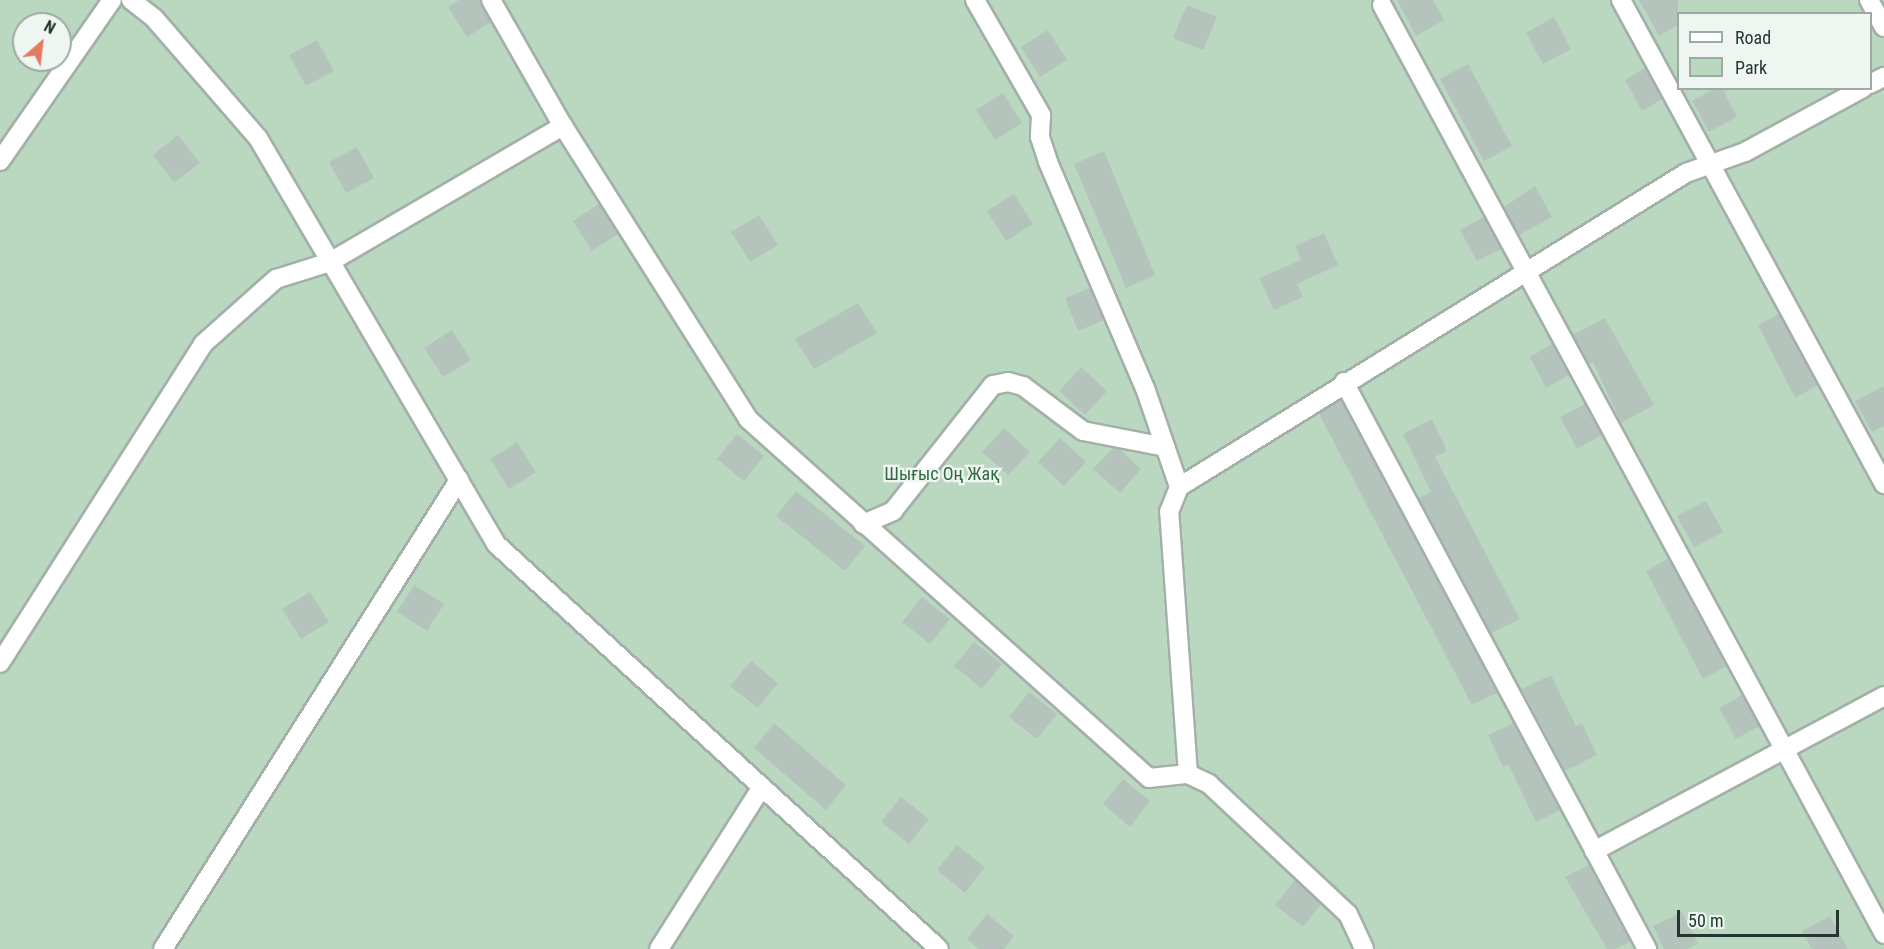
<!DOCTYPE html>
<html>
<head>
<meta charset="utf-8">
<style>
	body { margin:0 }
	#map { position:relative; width:1884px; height:949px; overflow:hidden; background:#dfe9e4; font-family:"Roboto Condensed",sans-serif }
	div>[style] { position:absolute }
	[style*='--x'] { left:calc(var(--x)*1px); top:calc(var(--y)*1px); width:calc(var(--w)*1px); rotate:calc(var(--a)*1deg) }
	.green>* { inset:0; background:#bad8c0 }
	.building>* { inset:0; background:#b5c3bd }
	.roads { filter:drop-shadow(2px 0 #a3b0aa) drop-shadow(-2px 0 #a3b0aa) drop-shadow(0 2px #a3b0aa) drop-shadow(0 -2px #a3b0aa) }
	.minor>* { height:18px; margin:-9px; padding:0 9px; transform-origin:9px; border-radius:9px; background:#fff }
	span { translate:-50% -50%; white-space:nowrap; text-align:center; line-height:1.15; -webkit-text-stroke:4.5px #eff6f2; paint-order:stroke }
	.park-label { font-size:18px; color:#316943 }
	.legend { position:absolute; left:1677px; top:12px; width:195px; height:78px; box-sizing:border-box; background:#eff6f2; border:2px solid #9daaa4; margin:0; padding:8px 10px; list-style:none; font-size:18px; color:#223730 }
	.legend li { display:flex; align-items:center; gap:12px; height:30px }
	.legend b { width:30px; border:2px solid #9daaa4 }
	.north { position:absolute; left:12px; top:12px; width:60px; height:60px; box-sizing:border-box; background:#eff6f2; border:2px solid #9daaa4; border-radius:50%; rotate:28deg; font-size:16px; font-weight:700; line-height:24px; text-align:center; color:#223730 }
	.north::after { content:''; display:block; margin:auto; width:21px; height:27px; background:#e37b63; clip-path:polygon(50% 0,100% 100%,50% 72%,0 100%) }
	.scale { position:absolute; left:1677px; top:910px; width:162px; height:27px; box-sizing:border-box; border:3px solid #223730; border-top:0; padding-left:8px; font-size:18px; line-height:21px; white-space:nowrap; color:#223730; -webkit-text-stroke:4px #eff6f2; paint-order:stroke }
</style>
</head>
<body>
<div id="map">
	<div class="green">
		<i style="clip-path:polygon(evenodd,0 0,1884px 0,1884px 949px,0 949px,0 0,1678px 14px,1870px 14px,1870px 88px,1678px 88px,1678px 14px,0 0,24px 24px,60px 24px,60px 60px,24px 60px,24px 24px)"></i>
	</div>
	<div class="building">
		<i style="clip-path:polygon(459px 0,480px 0,491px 22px,467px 37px,448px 7px)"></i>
		<i style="clip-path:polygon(1397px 0,1433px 0,1444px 20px,1416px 36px)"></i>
		<i style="clip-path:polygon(1639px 0,1678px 0,1678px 25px,1659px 36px)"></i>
		<i style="clip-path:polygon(1187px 5px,1217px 17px,1203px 50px,1173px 38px)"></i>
		<i style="clip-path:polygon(1554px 17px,1571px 49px,1543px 64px,1526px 33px)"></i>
		<i style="clip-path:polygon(1048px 30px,1067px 60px,1040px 77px,1021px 47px)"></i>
		<i style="clip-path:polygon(317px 40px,334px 71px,306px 86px,289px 55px)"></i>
		<i style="clip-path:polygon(1468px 64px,1512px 146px,1484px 161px,1440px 79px)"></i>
		<i style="clip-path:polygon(1645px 68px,1662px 99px,1642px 111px,1625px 80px)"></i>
		<i style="clip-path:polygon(1716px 88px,1722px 88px,1737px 117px,1709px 132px,1692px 101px)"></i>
		<i style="clip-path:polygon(1003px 93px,1022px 123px,995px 140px,976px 110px)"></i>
		<i style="clip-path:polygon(178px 135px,200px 163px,174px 183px,153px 155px)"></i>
		<i style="clip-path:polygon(357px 147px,374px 178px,346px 193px,329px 162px)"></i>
		<i style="clip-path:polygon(1104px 151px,1155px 275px,1126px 288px,1074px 164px)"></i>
		<i style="clip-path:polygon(1535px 186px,1552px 217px,1519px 235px,1504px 207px)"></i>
		<i style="clip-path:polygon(1014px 194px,1033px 224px,1006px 241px,987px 211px)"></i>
		<i style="clip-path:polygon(599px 204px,618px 234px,592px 251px,573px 221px)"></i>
		<i style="clip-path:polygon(759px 215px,778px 245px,750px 262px,731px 232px)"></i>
		<i style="clip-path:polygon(1484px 217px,1501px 249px,1477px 261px,1460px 230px)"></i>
		<i style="clip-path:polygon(1324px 233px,1338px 265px,1297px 284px,1303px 297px,1274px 310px,1259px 278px,1301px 260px,1295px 246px)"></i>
		<i style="clip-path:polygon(1090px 288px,1104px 320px,1078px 331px,1065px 298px)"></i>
		<i style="clip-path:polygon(858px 303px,877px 333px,814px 369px,795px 339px)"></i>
		<i style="clip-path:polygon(1779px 314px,1818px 385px,1795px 398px,1758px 325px)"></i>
		<i style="clip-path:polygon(1605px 318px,1654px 405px,1621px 423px,1593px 362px,1589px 364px,1573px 335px)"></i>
		<i style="clip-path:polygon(452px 330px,471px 360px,443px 377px,424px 348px)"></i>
		<i style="clip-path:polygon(1552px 344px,1569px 375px,1546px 388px,1530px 357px)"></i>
		<i style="clip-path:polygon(1081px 367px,1107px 391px,1085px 415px,1059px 391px)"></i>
		<i style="clip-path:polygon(1884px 386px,1884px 426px,1872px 432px,1855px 401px)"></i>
		<i style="clip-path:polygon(1341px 400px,1497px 693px,1472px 705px,1319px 414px)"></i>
		<i style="clip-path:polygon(1585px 404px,1602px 435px,1577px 449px,1560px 417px)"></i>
		<i style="clip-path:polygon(1432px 419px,1447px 451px,1435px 457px,1520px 619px,1491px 633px,1419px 498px,1431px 492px,1403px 434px)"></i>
		<i style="clip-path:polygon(1004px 428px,1030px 452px,1008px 475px,982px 452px)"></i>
		<i style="clip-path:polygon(737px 434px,764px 456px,744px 481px,717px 459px)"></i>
		<i style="clip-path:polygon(1060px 438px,1086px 462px,1064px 486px,1038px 462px)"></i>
		<i style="clip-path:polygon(517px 442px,536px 472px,509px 489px,490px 459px)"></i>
		<i style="clip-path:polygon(1113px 448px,1120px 450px,1141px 469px,1120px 493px,1093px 469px)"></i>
		<i style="clip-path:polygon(796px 491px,865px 546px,845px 571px,776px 516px)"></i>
		<i style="clip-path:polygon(1706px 501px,1723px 532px,1694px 547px,1677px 516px)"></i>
		<i style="clip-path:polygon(1668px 559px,1727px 666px,1703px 679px,1646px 571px)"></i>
		<i style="clip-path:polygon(414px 585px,444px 604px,427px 631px,397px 612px)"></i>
		<i style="clip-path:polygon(310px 592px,329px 622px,301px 639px,282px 609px)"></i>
		<i style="clip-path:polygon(922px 597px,950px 619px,930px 644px,902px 622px)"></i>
		<i style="clip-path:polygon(974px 642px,1002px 664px,982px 689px,954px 666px)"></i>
		<i style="clip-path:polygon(751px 661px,778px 683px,758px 708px,730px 686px)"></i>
		<i style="clip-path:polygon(1551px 675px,1576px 726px,1582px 723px,1597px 755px,1565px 771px,1522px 689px)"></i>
		<i style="clip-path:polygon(1029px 692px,1057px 714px,1037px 739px,1009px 717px)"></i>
		<i style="clip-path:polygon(1742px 695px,1759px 726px,1736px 739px,1719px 708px)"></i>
		<i style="clip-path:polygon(774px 723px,846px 785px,826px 810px,754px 748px)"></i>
		<i style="clip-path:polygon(1513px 723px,1560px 810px,1536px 822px,1508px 764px,1503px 767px,1488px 735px)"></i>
		<i style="clip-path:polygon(1123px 779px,1150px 801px,1130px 827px,1103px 804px)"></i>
		<i style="clip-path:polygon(901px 797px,929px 819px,909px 844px,881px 822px)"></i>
		<i style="clip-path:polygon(957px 845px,985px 867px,965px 893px,937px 870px)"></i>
		<i style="clip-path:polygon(1589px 865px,1630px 942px,1615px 949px,1607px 949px,1565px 877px)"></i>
		<i style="clip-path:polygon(1295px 880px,1321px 904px,1303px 927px,1275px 905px)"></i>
		<i style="clip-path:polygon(1682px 912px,1698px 944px,1687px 949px,1664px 949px,1653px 926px)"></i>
		<i style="clip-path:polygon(987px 914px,1014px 936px,1004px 949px,979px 949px,967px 939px)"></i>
		<i style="clip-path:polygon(1830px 916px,1848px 949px,1812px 949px,1802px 931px)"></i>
	</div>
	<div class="roads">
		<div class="minor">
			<i style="--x:131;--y:0;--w:29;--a:38"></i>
			<i style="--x:154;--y:18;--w:159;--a:49.1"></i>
			<i style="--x:258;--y:138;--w:471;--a:59.6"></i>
			<i style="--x:496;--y:544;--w:600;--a:42.43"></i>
			<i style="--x:491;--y:0;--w:145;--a:60.3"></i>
			<i style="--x:563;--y:126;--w:347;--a:57.7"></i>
			<i style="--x:748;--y:419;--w:538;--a:41.84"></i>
			<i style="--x:1149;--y:778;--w:39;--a:-6"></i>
			<i style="--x:1188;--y:774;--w:23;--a:25"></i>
			<i style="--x:1209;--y:784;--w:190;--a:43.1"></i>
			<i style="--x:1348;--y:914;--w:38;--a:65"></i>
			<i style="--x:975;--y:0;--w:133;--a:60.1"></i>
			<i style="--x:1041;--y:115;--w:22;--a:93"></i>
			<i style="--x:1040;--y:137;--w:26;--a:72"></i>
			<i style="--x:1048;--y:162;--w:246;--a:66.8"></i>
			<i style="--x:1145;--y:388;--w:105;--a:71"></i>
			<i style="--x:1621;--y:0;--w:551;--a:61.48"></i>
			<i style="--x:1869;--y:0;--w:31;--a:61"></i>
			<i style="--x:1382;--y:5;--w:1056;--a:61.61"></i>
			<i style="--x:1870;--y:84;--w:16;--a:-27"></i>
			<i style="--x:0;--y:161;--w:196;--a:-55.2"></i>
			<i style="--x:1344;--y:382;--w:643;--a:61.88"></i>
			<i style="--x:863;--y:524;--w:33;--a:-23"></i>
			<i style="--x:893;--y:511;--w:161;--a:-51.6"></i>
			<i style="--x:993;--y:385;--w:15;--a:-11"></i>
			<i style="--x:1008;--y:382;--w:16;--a:15"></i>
			<i style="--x:1023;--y:386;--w:75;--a:36.9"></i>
			<i style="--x:1083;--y:431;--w:84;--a:11"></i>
			<i style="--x:0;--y:663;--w:378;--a:-57.5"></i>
			<i style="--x:203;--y:344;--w:98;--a:-41.7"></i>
			<i style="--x:276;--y:279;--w:57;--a:-17.5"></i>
			<i style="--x:330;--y:262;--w:270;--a:-30.3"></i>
			<i style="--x:1188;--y:774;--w:263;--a:-94.1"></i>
			<i style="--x:1169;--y:512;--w:27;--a:-68"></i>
			<i style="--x:1179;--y:487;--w:596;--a:-31.77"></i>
			<i style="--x:1686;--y:173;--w:63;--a:-19.6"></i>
			<i style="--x:1745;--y:152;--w:134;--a:-28.5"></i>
			<i style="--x:1594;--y:851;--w:329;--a:-28.1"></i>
			<i style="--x:163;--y:949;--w:555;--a:-57.74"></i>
			<i style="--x:659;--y:949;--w:192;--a:-57.6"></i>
		</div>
	</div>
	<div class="park-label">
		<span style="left:942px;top:474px">Шығыс Оң Жақ</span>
	</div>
	<ul class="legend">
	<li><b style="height:8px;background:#fff"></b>Road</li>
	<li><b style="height:16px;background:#bad8c0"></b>Park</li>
	</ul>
	<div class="north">N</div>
	<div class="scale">50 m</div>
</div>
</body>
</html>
